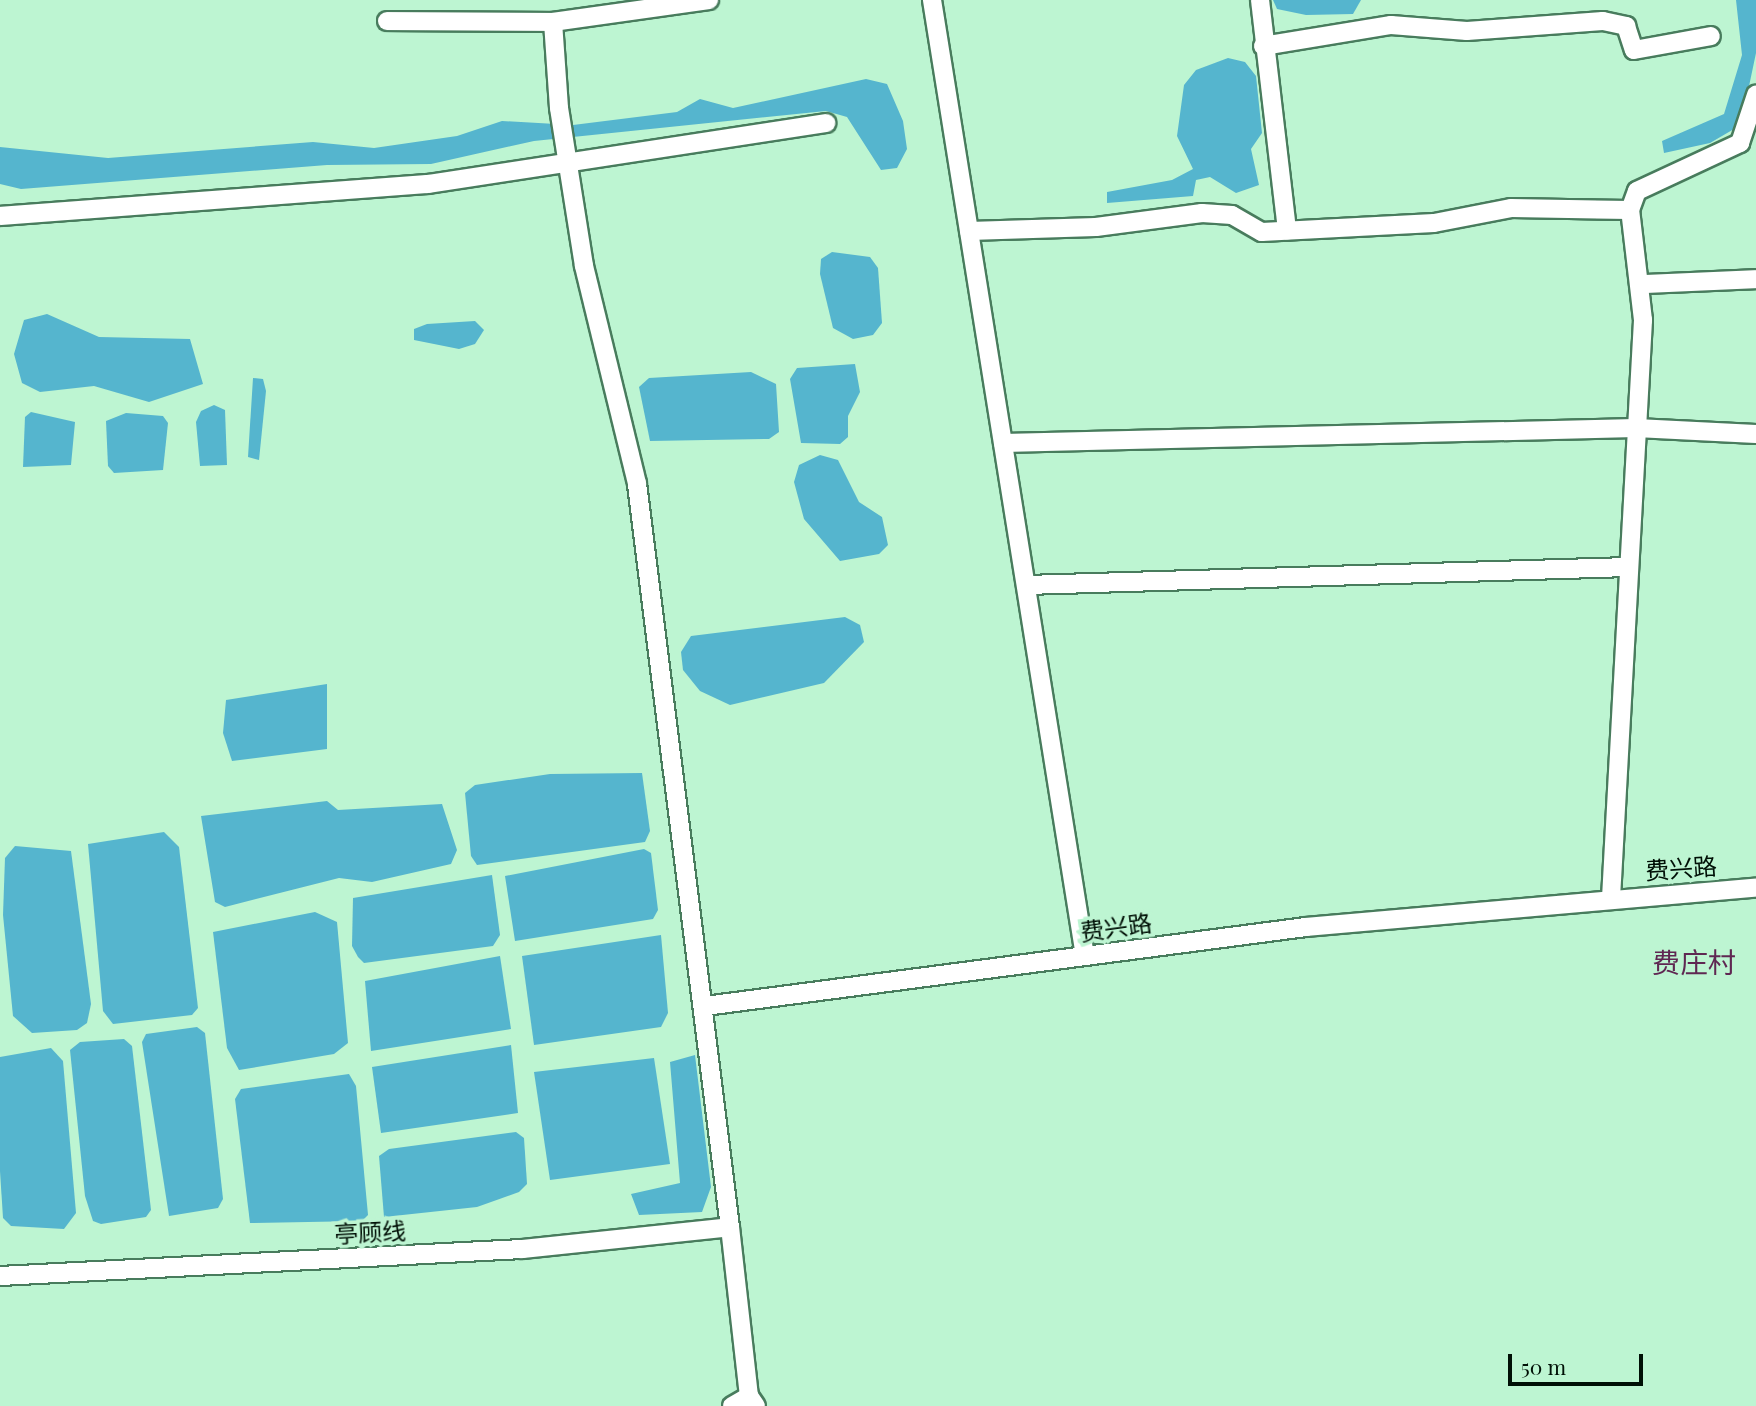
<!DOCTYPE html>
<html>
<head>
<meta charset="utf-8">
<style>
	body { margin:0 }
	#map { position:relative; width:1756px; height:1406px; overflow:hidden; background:#bdf5d2; font-family:"Playfair Display","Noto Sans SC",serif }
	div>[style] { position:absolute }
	[style*='--x'] { left:calc(var(--x)*1px); top:calc(var(--y)*1px); width:calc(var(--w)*1px); rotate:calc(var(--a)*1deg) }
	.water>* { inset:0; background:#55b5ce }
	.roads { filter:drop-shadow(2px 0 #487c5d) drop-shadow(-2px 0 #487c5d) drop-shadow(0 2px #487c5d) drop-shadow(0 -2px #487c5d) }
	.street>* { height:18px; margin:-9px; padding:0 9px; transform-origin:9px; border-radius:9px; background:#fff }
	span { translate:-50% -50%; white-space:nowrap; text-align:center; line-height:1.15; -webkit-text-stroke:7px #bdf5d2; paint-order:stroke }
	.street-label { font-size:24px; color:#001006 }
	.quarter-label { font-size:28px; color:#5f2752 }
	.scale { position:absolute; left:1508px; top:1354px; width:135px; height:32px; box-sizing:border-box; border:4px solid #001006; border-top:0; padding-left:9px; font-size:21px; line-height:24px; white-space:nowrap; color:#001006; -webkit-text-stroke:5px #bdf5d2; paint-order:stroke }
</style>
</head>
<body>
<div id="map">
	<div class="water">
		<i style="clip-path:polygon(1273px 0,1361px 0,1353px 14px,1306px 15px,1277px 9px)"></i>
		<i style="clip-path:polygon(1736px 0,1756px 0,1756px 53px,1744px 110px,1734px 129px,1710px 143px,1664px 153px,1662px 141px,1724px 114px,1742px 55px)"></i>
		<i style="clip-path:polygon(1228px 58px,1245px 62px,1256px 76px,1262px 133px,1251px 149px,1259px 185px,1236px 193px,1210px 177px,1196px 180px,1193px 196px,1107px 203px,1107px 192px,1172px 180px,1193px 169px,1177px 136px,1184px 85px,1196px 70px)"></i>
		<i style="clip-path:polygon(866px 79px,887px 84px,903px 121px,907px 149px,897px 168px,881px 170px,847px 117px,826px 111px,534px 141px,431px 164px,327px 165px,21px 189px,0 184px,0 147px,108px 158px,313px 142px,374px 148px,457px 136px,502px 121px,573px 125px,677px 112px,700px 99px,733px 108px)"></i>
		<i style="clip-path:polygon(832px 252px,870px 257px,878px 268px,882px 323px,873px 335px,853px 339px,833px 328px,820px 274px,821px 259px)"></i>
		<i style="clip-path:polygon(47px 314px,99px 337px,190px 339px,203px 384px,149px 402px,94px 386px,40px 392px,22px 383px,14px 354px,24px 320px)"></i>
		<i style="clip-path:polygon(475px 321px,484px 330px,475px 344px,459px 349px,414px 340px,414px 329px,427px 324px)"></i>
		<i style="clip-path:polygon(855px 364px,860px 392px,848px 416px,848px 437px,840px 444px,801px 443px,790px 379px,797px 368px)"></i>
		<i style="clip-path:polygon(751px 372px,776px 384px,779px 432px,769px 439px,650px 441px,639px 387px,649px 378px)"></i>
		<i style="clip-path:polygon(253px 378px,263px 379px,266px 391px,259px 460px,248px 457px)"></i>
		<i style="clip-path:polygon(214px 405px,225px 410px,227px 465px,200px 466px,196px 422px,201px 411px)"></i>
		<i style="clip-path:polygon(31px 412px,75px 422px,71px 465px,23px 467px,25px 417px)"></i>
		<i style="clip-path:polygon(126px 413px,163px 416px,168px 423px,163px 470px,114px 473px,108px 466px,106px 421px)"></i>
		<i style="clip-path:polygon(820px 455px,838px 460px,859px 502px,882px 517px,888px 545px,879px 554px,840px 561px,804px 519px,794px 482px,799px 465px)"></i>
		<i style="clip-path:polygon(845px 617px,860px 625px,864px 642px,824px 683px,730px 705px,700px 691px,683px 670px,681px 652px,691px 636px)"></i>
		<i style="clip-path:polygon(327px 684px,327px 749px,232px 761px,223px 733px,226px 700px)"></i>
		<i style="clip-path:polygon(642px 773px,650px 831px,645px 842px,477px 865px,471px 856px,465px 793px,475px 785px,550px 774px)"></i>
		<i style="clip-path:polygon(327px 801px,338px 810px,442px 804px,457px 850px,451px 864px,372px 882px,339px 878px,225px 907px,215px 902px,201px 816px)"></i>
		<i style="clip-path:polygon(164px 832px,179px 847px,198px 1008px,192px 1015px,113px 1024px,103px 1011px,88px 844px)"></i>
		<i style="clip-path:polygon(15px 846px,71px 851px,91px 1004px,87px 1023px,77px 1030px,32px 1033px,13px 1016px,3px 915px,5px 858px)"></i>
		<i style="clip-path:polygon(644px 849px,651px 853px,658px 910px,653px 919px,515px 941px,505px 876px)"></i>
		<i style="clip-path:polygon(492px 875px,500px 935px,493px 946px,364px 963px,358px 957px,352px 946px,353px 898px)"></i>
		<i style="clip-path:polygon(315px 912px,337px 922px,348px 1043px,334px 1054px,239px 1070px,227px 1048px,213px 932px)"></i>
		<i style="clip-path:polygon(661px 935px,668px 1013px,661px 1027px,534px 1045px,522px 956px)"></i>
		<i style="clip-path:polygon(500px 956px,511px 1029px,371px 1051px,365px 981px)"></i>
		<i style="clip-path:polygon(197px 1027px,205px 1033px,223px 1199px,218px 1208px,169px 1216px,142px 1042px,146px 1034px)"></i>
		<i style="clip-path:polygon(124px 1039px,132px 1046px,151px 1210px,146px 1217px,101px 1224px,93px 1221px,85px 1196px,70px 1050px,80px 1042px)"></i>
		<i style="clip-path:polygon(511px 1045px,518px 1113px,381px 1133px,372px 1067px)"></i>
		<i style="clip-path:polygon(51px 1048px,63px 1061px,76px 1213px,64px 1229px,11px 1226px,3px 1218px,0 1171px,0 1057px)"></i>
		<i style="clip-path:polygon(695px 1055px,711px 1187px,702px 1212px,639px 1215px,631px 1194px,680px 1183px,670px 1062px)"></i>
		<i style="clip-path:polygon(654px 1058px,670px 1164px,550px 1180px,534px 1072px)"></i>
		<i style="clip-path:polygon(349px 1074px,356px 1086px,368px 1215px,362px 1221px,250px 1223px,235px 1099px,241px 1089px)"></i>
		<i style="clip-path:polygon(516px 1132px,524px 1138px,527px 1184px,519px 1192px,477px 1207px,384px 1217px,379px 1156px,389px 1149px)"></i>
	</div>
	<div class="roads">
		<div class="street">
			<i style="--x:709;--y:0;--w:158;--a:172"></i>
			<i style="--x:553;--y:22;--w:86;--a:86"></i>
			<i style="--x:559;--y:108;--w:160;--a:81"></i>
			<i style="--x:584;--y:266;--w:224;--a:76.3"></i>
			<i style="--x:637;--y:484;--w:749;--a:82.87"></i>
			<i style="--x:932;--y:0;--w:968;--a:80.91"></i>
			<i style="--x:1260;--y:0;--w:232;--a:83.3"></i>
			<i style="--x:387;--y:21;--w:166;--a:0.3"></i>
			<i style="--x:1263;--y:46;--w:130;--a:-9.3"></i>
			<i style="--x:1391;--y:25;--w:76;--a:4.5"></i>
			<i style="--x:1467;--y:31;--w:136;--a:-4.2"></i>
			<i style="--x:1603;--y:21;--w:24;--a:12"></i>
			<i style="--x:1626;--y:26;--w:25;--a:72"></i>
			<i style="--x:1634;--y:50;--w:78;--a:-10.3"></i>
			<i style="--x:0;--y:216;--w:429;--a:-4.3"></i>
			<i style="--x:428;--y:184;--w:403;--a:-8.7"></i>
			<i style="--x:969;--y:231;--w:127;--a:-1.8"></i>
			<i style="--x:1096;--y:227;--w:107;--a:-7.5"></i>
			<i style="--x:1202;--y:213;--w:30;--a:4"></i>
			<i style="--x:1232;--y:215;--w:34;--a:30"></i>
			<i style="--x:1262;--y:232;--w:172;--a:-3"></i>
			<i style="--x:1434;--y:223;--w:78;--a:-11"></i>
			<i style="--x:1511;--y:208;--w:119;--a:1"></i>
			<i style="--x:1643;--y:284;--w:113;--a:-2.5"></i>
			<i style="--x:1003;--y:443;--w:633;--a:-1.36"></i>
			<i style="--x:1636;--y:428;--w:120;--a:2.9"></i>
			<i style="--x:1026;--y:585;--w:602;--a:-1.71"></i>
			<i style="--x:1611;--y:898;--w:579;--a:-86.83"></i>
			<i style="--x:1643;--y:320;--w:111;--a:-96.7"></i>
			<i style="--x:1630;--y:210;--w:20;--a:-70"></i>
			<i style="--x:1637;--y:191;--w:114;--a:-25"></i>
			<i style="--x:1740;--y:143;--w:51;--a:-71.6"></i>
			<i style="--x:705;--y:1006;--w:606;--a:-7.49"></i>
			<i style="--x:1306;--y:927;--w:452;--a:-5"></i>
			<i style="--x:0;--y:1276;--w:523;--a:-2.96"></i>
			<i style="--x:522;--y:1249;--w:209;--a:-6"></i>
			<i style="--x:730;--y:1227;--w:170;--a:83.6"></i>
			<i style="--x:749;--y:1396;--w:12;--a:55"></i>
			<i style="--x:732;--y:1406;--w:20;--a:-30"></i>
		</div>
	</div>
	<div class="street-label">
		<span style="left:1681px;top:868px;rotate:-4deg">费兴路</span>
		<span style="left:1116px;top:927px;rotate:-8deg">费兴路</span>
		<span style="left:370px;top:1232px;rotate:-3deg">亭顾线</span>
	</div>
	<div class="quarter-label">
		<span style="left:1694px;top:962px">费庄村</span>
	</div>
	<div class="scale">50 m</div>
</div>
</body>
</html>
